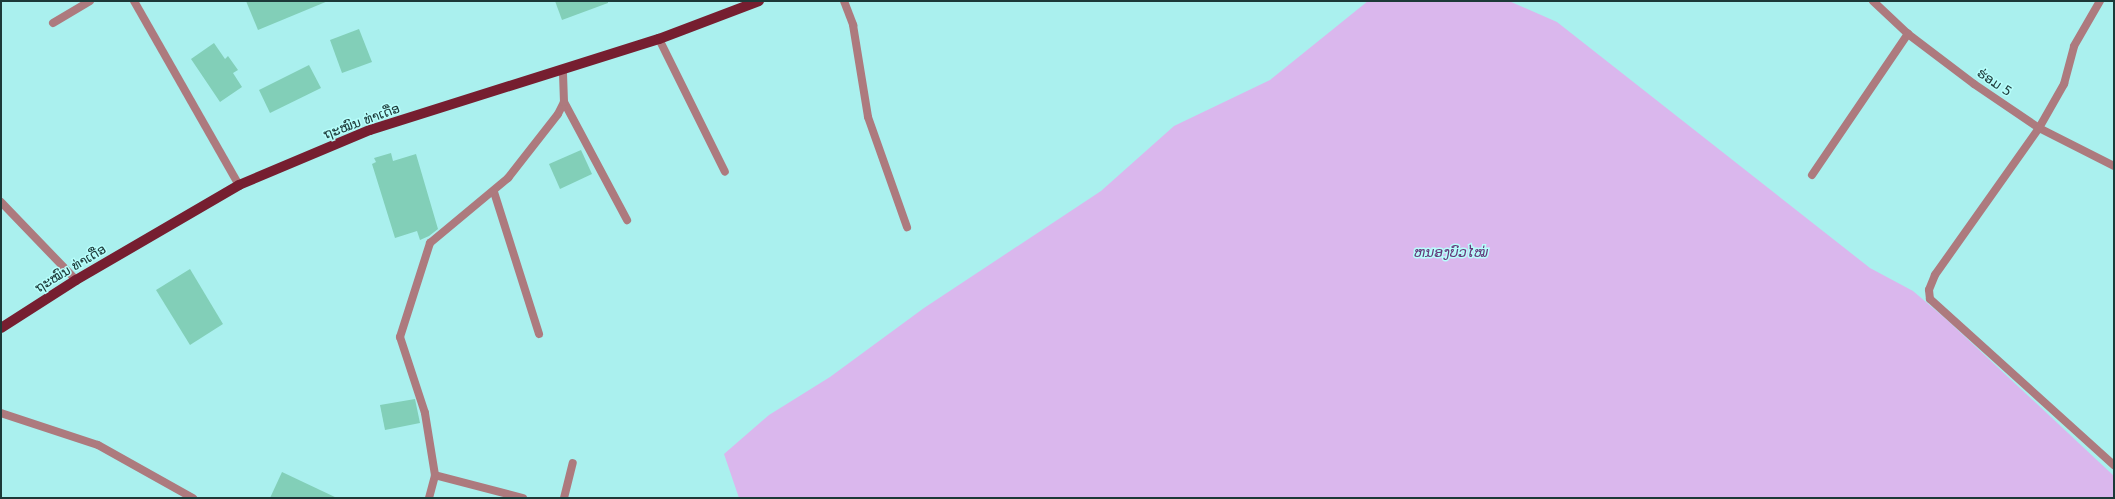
<!DOCTYPE html>
<html>
<head>
<meta charset="utf-8">
<style>
	body { margin:0 }
	#map { position:relative; width:2115px; height:499px; overflow:hidden; background:#aaf0ee; font-family:"DejaVu Sans","Noto Sans Lao",sans-serif }
	div>[style] { position:absolute }
	[style*='--x'] { left:calc(var(--x)*1px); top:calc(var(--y)*1px); width:calc(var(--w)*1px); rotate:calc(var(--a)*1deg) }
	.water>* { inset:0; background:#dab7ed }
	.building>* { inset:0; background:#82cfb8 }
	.lane>* { height:8px; margin:-4px; padding:0 4px; transform-origin:4px; border-radius:4px; background:#ad7a7e }
	.street>* { height:8px; margin:-4px; padding:0 4px; transform-origin:4px; border-radius:4px; background:#ad7a7e }
	.primary>* { height:10px; margin:-5px; padding:0 5px; transform-origin:5px; border-radius:5px; background:#761e30 }
	span { translate:-50% -50%; white-space:nowrap; text-align:center; line-height:1.15; -webkit-text-stroke:3px #b7fefb; paint-order:stroke }
	.street-label { font-size:13px; color:#1c3938 }
	.water-label { font-size:14px; color:#65397a; font-style:italic }
	.frame { position:absolute; inset:0; border:2px solid #1c3938; pointer-events:none }
</style>
</head>
<body>
<div id="map">
	<div class="water">
		<i style="clip-path:polygon(1368px 1px,1509px 1px,1557px 22px,1870px 268px,1913px 291px,1946px 319px,2114px 476px,2114px 498px,739px 498px,724px 454px,769px 415px,830px 377px,924px 308px,1101px 191px,1174px 126px,1270px 80px)"></i>
	</div>
	<div class="building">
		<i style="clip-path:polygon(246px 1px,328px 1px,258px 30px)"></i>
		<i style="clip-path:polygon(555px 1px,608px 1px,608px 3px,562px 20px)"></i>
		<i style="clip-path:polygon(359px 29px,372px 62px,342px 73px,330px 40px)"></i>
		<i style="clip-path:polygon(214px 43px,225px 59px,228px 56px,238px 70px,233px 73px,242px 87px,220px 102px,191px 59px)"></i>
		<i style="clip-path:polygon(309px 65px,321px 88px,270px 113px,259px 90px)"></i>
		<i style="clip-path:polygon(581px 150px,592px 174px,560px 189px,549px 164px)"></i>
		<i style="clip-path:polygon(391px 153px,393px 161px,416px 154px,438px 229px,429px 236px,420px 240px,417px 231px,395px 238px,372px 164px,376px 162px,374px 158px)"></i>
		<i style="clip-path:polygon(190px 269px,223px 324px,190px 345px,156px 290px)"></i>
		<i style="clip-path:polygon(415px 399px,420px 423px,385px 430px,380px 405px)"></i>
		<i style="clip-path:polygon(282px 472px,337px 498px,270px 498px)"></i>
	</div>
	<div class="lane">
		<i style="--x:2039;--y:128;--w:51;--a:-60.4"></i>
		<i style="--x:2064;--y:84;--w:39;--a:-75"></i>
		<i style="--x:2074;--y:46;--w:52;--a:-60"></i>
		<i style="--x:1812;--y:175;--w:171;--a:-55.8"></i>
	</div>
	<div class="street">
		<i style="--x:134;--y:1;--w:212;--a:60.3"></i>
		<i style="--x:844;--y:1;--w:26;--a:69"></i>
		<i style="--x:853;--y:25;--w:93;--a:80.7"></i>
		<i style="--x:868;--y:117;--w:117;--a:70.5"></i>
		<i style="--x:1873;--y:1;--w:48;--a:43.3"></i>
		<i style="--x:1908;--y:34;--w:83;--a:37.1"></i>
		<i style="--x:1974;--y:84;--w:78;--a:34.1"></i>
		<i style="--x:2039;--y:128;--w:84;--a:26.9"></i>
		<i style="--x:53;--y:23;--w:43;--a:-30.7"></i>
		<i style="--x:659;--y:39;--w:148;--a:63.6"></i>
		<i style="--x:564;--y:102;--w:134;--a:61.9"></i>
		<i style="--x:2039;--y:128;--w:180;--a:125.3"></i>
		<i style="--x:1935;--y:275;--w:16;--a:112"></i>
		<i style="--x:1929;--y:290;--w:9;--a:84"></i>
		<i style="--x:1930;--y:299;--w:248;--a:42.1"></i>
		<i style="--x:494;--y:192;--w:149;--a:72.4"></i>
		<i style="--x:1;--y:202;--w:108;--a:46.1"></i>
		<i style="--x:1;--y:413;--w:102;--a:18.3"></i>
		<i style="--x:98;--y:445;--w:109;--a:29.2"></i>
		<i style="--x:429;--y:498;--w:24;--a:-75"></i>
		<i style="--x:523;--y:498;--w:91;--a:-165.4"></i>
		<i style="--x:435;--y:475;--w:63;--a:-99.2"></i>
		<i style="--x:425;--y:413;--w:80;--a:-108.2"></i>
		<i style="--x:400;--y:337;--w:99;--a:-72.3"></i>
		<i style="--x:430;--y:243;--w:102;--a:-39.8"></i>
		<i style="--x:508;--y:178;--w:81;--a:-52"></i>
		<i style="--x:558;--y:114;--w:13;--a:-63"></i>
		<i style="--x:564;--y:102;--w:32;--a:-92"></i>
		<i style="--x:564;--y:498;--w:36;--a:-76"></i>
	</div>
	<div class="primary">
		<i style="--x:1;--y:328;--w:89;--a:-32.6"></i>
		<i style="--x:76;--y:280;--w:189;--a:-30.2"></i>
		<i style="--x:239;--y:185;--w:142;--a:-22.8"></i>
		<i style="--x:370;--y:130;--w:303;--a:-17.5"></i>
		<i style="--x:659;--y:39;--w:107;--a:-20.8"></i>
	</div>
	<div class="street-label">
		<span style="left:1994px;top:83px;rotate:34deg">ຮ່ອມ 5</span>
		<span style="left:362px;top:122px;rotate:-20deg">ຖະໝົນ ທ່າເດື່ອ</span>
		<span style="left:71px;top:269px;rotate:-31deg">ຖະໝົນ ທ່າເດື່ອ</span>
	</div>
	<div class="water-label">
		<span style="left:1451px;top:252px">ຫນອງບົວໄໝ່</span>
	</div>
	<div class="frame"></div>
</div>
</body>
</html>
